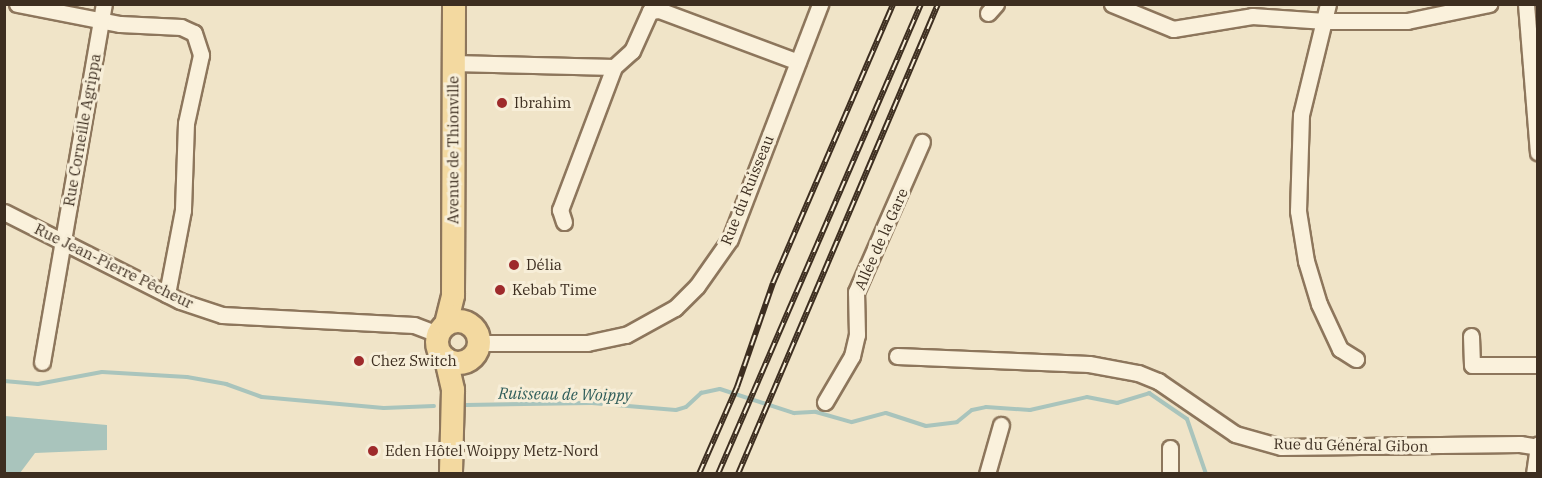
<!DOCTYPE html>
<html>
<head>
<meta charset="utf-8">
<style>
	body { margin:0 }
	#map { position:relative; width:1542px; height:478px; overflow:hidden; background:#f0e4c8; font-family:"IBM Plex Serif",serif }
	div>[style] { position:absolute }
	[style*='--x'] { left:calc(var(--x)*1px); top:calc(var(--y)*1px); width:calc(var(--w)*1px); rotate:calc(var(--a)*1deg) }
	.water>* { inset:0; background:#a9c4bc }
	.stream>* { height:4px; margin:-2px; padding:0 2px; transform-origin:2px; border-radius:2px; background:#a9c4bc }
	.roads { filter:drop-shadow(2px 0 #8d765c) drop-shadow(-2px 0 #8d765c) drop-shadow(0 2px #8d765c) drop-shadow(0 -2px #8d765c) }
	.street>* { height:15px; margin:-7.5px; padding:0 7.5px; transform-origin:7.5px; border-radius:7.5px; background:#faf1dc }
	.primary>* { height:22px; margin:-11px; padding:0 11px; transform-origin:11px; border-radius:11px; background:#f3d9a0 }
	.primary>.ring { margin:-11px; padding:0; box-sizing:content-box; background:none; border:22px solid #f3d9a0; border-radius:50% }
	.rail>* { height:6px; margin-top:-3px; transform-origin:0; background:repeating-linear-gradient(90deg,#f7eed8 0 11px,#3d2e20 0 22px); box-sizing:border-box; border-block:2px solid #3d2e20 }
	.dots>* { width:16px; height:16px; translate:-50% -50%; box-sizing:border-box; border:3px solid #f7eed8; border-radius:50% }
	span { translate:-50% -50%; white-space:nowrap; text-align:center; line-height:1.15; -webkit-text-stroke:6px #f7eed8; paint-order:stroke }
	.poi-label { font-size:15px; color:#3d2e20 }
	.left { translate:0 -50%; text-align:left }
	.street-label { font-size:15px; color:#3d2e20 }
	.water-label { font-size:16px; color:#2f5d5a; font-style:italic }
	.frame { position:absolute; inset:0; border:6px solid #3d2e20; pointer-events:none }
</style>
</head>
<body>
<div id="map">
	<div class="water">
		<i style="clip-path:polygon(5px 416px,107px 425px,107px 450px,35px 453px,20px 473px,5px 473px)"></i>
	</div>
	<div class="stream">
		<i style="--x:4;--y:381;--w:34;--a:5"></i>
		<i style="--x:38;--y:384;--w:65;--a:-10.6"></i>
		<i style="--x:102;--y:372;--w:85;--a:3.4"></i>
		<i style="--x:187;--y:377;--w:40;--a:10"></i>
		<i style="--x:226;--y:384;--w:38;--a:20"></i>
		<i style="--x:262;--y:397;--w:122;--a:5.2"></i>
		<i style="--x:384;--y:408;--w:50;--a:-2.3"></i>
		<i style="--x:466;--y:405;--w:126;--a:-0.9"></i>
		<i style="--x:592;--y:403;--w:84;--a:4.8"></i>
		<i style="--x:676;--y:410;--w:10;--a:-17"></i>
		<i style="--x:686;--y:407;--w:21;--a:-43"></i>
		<i style="--x:701;--y:393;--w:19;--a:-12"></i>
		<i style="--x:720;--y:389;--w:78;--a:18"></i>
		<i style="--x:794;--y:413;--w:22;--a:-3"></i>
		<i style="--x:816;--y:412;--w:37;--a:16"></i>
		<i style="--x:852;--y:422;--w:35;--a:-15"></i>
		<i style="--x:886;--y:413;--w:42;--a:18"></i>
		<i style="--x:926;--y:426;--w:31;--a:-7"></i>
		<i style="--x:957;--y:422;--w:19;--a:-39"></i>
		<i style="--x:972;--y:410;--w:14;--a:-12"></i>
		<i style="--x:986;--y:407;--w:44;--a:3.9"></i>
		<i style="--x:1030;--y:410;--w:58;--a:-12.8"></i>
		<i style="--x:1087;--y:397;--w:31;--a:11"></i>
		<i style="--x:1117;--y:403;--w:34;--a:-17"></i>
		<i style="--x:1149;--y:393;--w:46;--a:34.4"></i>
		<i style="--x:1187;--y:419;--w:58;--a:70.9"></i>
	</div>
	<div class="roads">
		<div class="street">
			<i style="--x:17;--y:4;--w:105;--a:11"></i>
			<i style="--x:120;--y:24;--w:61;--a:2.8"></i>
			<i style="--x:181;--y:27;--w:14;--a:25"></i>
			<i style="--x:194;--y:33;--w:23;--a:72"></i>
			<i style="--x:201;--y:55;--w:70;--a:102.4"></i>
			<i style="--x:186;--y:123;--w:87;--a:92"></i>
			<i style="--x:183;--y:210;--w:86;--a:100.8"></i>
			<i style="--x:1112;--y:4;--w:66;--a:22.3"></i>
			<i style="--x:1173;--y:29;--w:80;--a:-9.3"></i>
			<i style="--x:1252;--y:16;--w:73;--a:3.9"></i>
			<i style="--x:1325;--y:21;--w:82;--a:0"></i>
			<i style="--x:1407;--y:21;--w:84;--a:-11.7"></i>
			<i style="--x:1328;--y:4;--w:114;--a:103.7"></i>
			<i style="--x:1301;--y:115;--w:96;--a:91.8"></i>
			<i style="--x:1298;--y:211;--w:51;--a:80.9"></i>
			<i style="--x:1306;--y:261;--w:45;--a:73.2"></i>
			<i style="--x:1319;--y:304;--w:50;--a:65"></i>
			<i style="--x:1340;--y:349;--w:19;--a:32"></i>
			<i style="--x:1526;--y:4;--w:149;--a:85.4"></i>
			<i style="--x:988;--y:13;--w:12;--a:-48"></i>
			<i style="--x:453;--y:63;--w:161;--a:1.4"></i>
			<i style="--x:614;--y:67;--w:24;--a:-42"></i>
			<i style="--x:632;--y:51;--w:44;--a:-65.8"></i>
			<i style="--x:650;--y:11;--w:9;--a:-6"></i>
			<i style="--x:659;--y:10;--w:148;--a:20.5"></i>
			<i style="--x:4;--y:212;--w:197;--a:26.8"></i>
			<i style="--x:180;--y:301;--w:44;--a:18.4"></i>
			<i style="--x:222;--y:315;--w:192;--a:3"></i>
			<i style="--x:414;--y:325;--w:26;--a:21"></i>
			<i style="--x:564;--y:222;--w:13;--a:-108"></i>
			<i style="--x:560;--y:210;--w:153;--a:-69.3"></i>
			<i style="--x:1471;--y:336;--w:29;--a:88"></i>
			<i style="--x:1472;--y:365;--w:66;--a:0"></i>
			<i style="--x:480;--y:343;--w:107;--a:0"></i>
			<i style="--x:587;--y:343;--w:40;--a:-12"></i>
			<i style="--x:626;--y:335;--w:56;--a:-28.9"></i>
			<i style="--x:675;--y:308;--w:31;--a:-45"></i>
			<i style="--x:697;--y:286;--w:57;--a:-54.9"></i>
			<i style="--x:730;--y:239;--w:252;--a:-69"></i>
			<i style="--x:897;--y:356;--w:192;--a:2.4"></i>
			<i style="--x:1089;--y:364;--w:50;--a:10.4"></i>
			<i style="--x:1138;--y:373;--w:22;--a:22"></i>
			<i style="--x:1158;--y:381;--w:93;--a:34.5"></i>
			<i style="--x:1235;--y:434;--w:48;--a:15.8"></i>
			<i style="--x:1281;--y:447;--w:239;--a:-0.7"></i>
			<i style="--x:1520;--y:444;--w:18;--a:9"></i>
			<i style="--x:42;--y:362;--w:363;--a:-80.2"></i>
			<i style="--x:825;--y:402;--w:53;--a:-59.6"></i>
			<i style="--x:852;--y:356;--w:22;--a:-77"></i>
			<i style="--x:857;--y:335;--w:43;--a:-91.3"></i>
			<i style="--x:856;--y:292;--w:164;--a:-66.3"></i>
			<i style="--x:1170;--y:448;--w:26;--a:90"></i>
			<i style="--x:987;--y:474;--w:51;--a:-74.1"></i>
			<i style="--x:1534;--y:474;--w:30;--a:-82"></i>
		</div>
		<div class="primary">
			<i class="ring" style="left:437px;top:321px;width:20px;height:20px"></i>
			<i style="--x:446;--y:324;--w:30;--a:-76"></i>
			<i style="--x:453;--y:295;--w:291;--a:-89.8"></i>
			<i style="--x:446;--y:359;--w:32;--a:77"></i>
			<i style="--x:453;--y:390;--w:84;--a:91.4"></i>
		</div>
	</div>
	<div class="rail">
		<i style="--x:699;--y:474;--w:95;--a:-66.4"></i>
		<i style="--x:737;--y:387;--w:110;--a:-70.9"></i>
		<i style="--x:773;--y:283;--w:304;--a:-66.7"></i>
		<i style="--x:718;--y:474;--w:512;--a:-66.64"></i>
		<i style="--x:738;--y:474;--w:511;--a:-66.95"></i>
	</div>
	<div class="dots">
		<i style="left:502px;top:103px;background:#9e2a2b"></i>
		<i style="left:514px;top:265px;background:#9e2a2b"></i>
		<i style="left:500px;top:290px;background:#9e2a2b"></i>
		<i style="left:359px;top:361px;background:#9e2a2b"></i>
		<i style="left:373px;top:451px;background:#9e2a2b"></i>
	</div>
	<div class="poi-label">
		<span class="left" style="left:514px;top:103px">Ibrahim</span>
		<span class="left" style="left:526px;top:265px">Délia</span>
		<span class="left" style="left:512px;top:290px">Kebab Time</span>
		<span class="left" style="left:371px;top:361px">Chez Switch</span>
		<span class="left" style="left:385px;top:451px">Eden Hôtel Woippy Metz-Nord</span>
	</div>
	<div class="street-label">
		<span style="left:82px;top:130px;rotate:-80deg">Rue Corneille Agrippa</span>
		<span style="left:453px;top:150px;rotate:-90deg">Avenue de Thionville</span>
		<span style="left:747px;top:190px;rotate:-68deg">Rue du Ruisseau</span>
		<span style="left:881px;top:239px;rotate:-66deg">Allée de la Gare</span>
		<span style="left:114px;top:266px;rotate:26deg">Rue Jean-Pierre Pêcheur</span>
		<span style="left:1351px;top:445px;rotate:1deg">Rue du Général Gibon</span>
	</div>
	<div class="water-label">
		<span style="left:565px;top:394px;rotate:1deg">Ruisseau de Woippy</span>
	</div>
	<div class="frame"></div>
</div>
</body>
</html>
